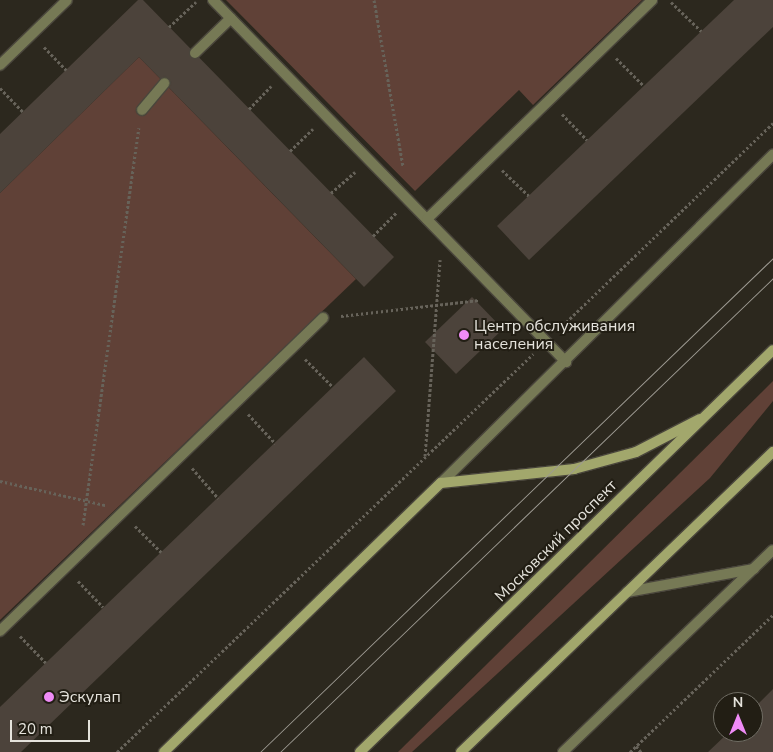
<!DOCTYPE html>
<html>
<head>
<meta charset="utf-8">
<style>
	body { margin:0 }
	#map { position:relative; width:773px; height:752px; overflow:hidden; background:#2c281e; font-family:"Nunito Sans",sans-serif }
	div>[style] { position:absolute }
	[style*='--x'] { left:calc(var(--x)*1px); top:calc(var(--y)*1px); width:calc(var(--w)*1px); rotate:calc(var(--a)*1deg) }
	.green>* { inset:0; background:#604137 }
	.building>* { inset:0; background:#4c433b }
	.path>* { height:3px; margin-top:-1.5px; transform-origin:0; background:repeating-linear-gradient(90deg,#67635a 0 2.5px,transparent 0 5px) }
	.roads { filter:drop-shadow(1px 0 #4a463c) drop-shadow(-1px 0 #4a463c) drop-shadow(0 1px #4a463c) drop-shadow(0 -1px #4a463c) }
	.lane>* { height:10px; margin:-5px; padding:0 5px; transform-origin:5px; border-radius:5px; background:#767955 }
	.street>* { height:10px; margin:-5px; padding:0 5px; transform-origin:5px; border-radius:5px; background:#767955 }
	.secondary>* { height:10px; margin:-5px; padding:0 5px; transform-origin:5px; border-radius:5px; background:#a2a76c }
	.tram>* { height:1px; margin:-0.5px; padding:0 0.5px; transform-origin:0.5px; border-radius:0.5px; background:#9d9a92 }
	.dots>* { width:14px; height:14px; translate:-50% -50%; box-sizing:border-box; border:2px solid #221e14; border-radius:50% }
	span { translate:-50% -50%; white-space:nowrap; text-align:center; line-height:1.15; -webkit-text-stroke:4px #221e14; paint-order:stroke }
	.poi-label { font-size:16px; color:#e5e3dc }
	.left { translate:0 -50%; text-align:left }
	.street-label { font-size:16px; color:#e5e3dc }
	.north { position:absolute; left:713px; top:692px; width:50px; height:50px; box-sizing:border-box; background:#221e14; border:1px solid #706d64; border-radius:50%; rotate:0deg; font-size:14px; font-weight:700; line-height:20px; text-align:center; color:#e5e3dc }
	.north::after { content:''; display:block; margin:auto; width:18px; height:22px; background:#ef8bf6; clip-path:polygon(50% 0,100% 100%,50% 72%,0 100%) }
	.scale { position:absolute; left:10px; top:720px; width:80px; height:22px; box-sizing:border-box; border:2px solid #e5e3dc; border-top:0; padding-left:6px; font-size:15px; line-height:18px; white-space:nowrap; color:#e5e3dc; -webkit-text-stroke:4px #221e14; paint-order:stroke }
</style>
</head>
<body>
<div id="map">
	<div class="green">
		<i style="clip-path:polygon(226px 0,642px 0,533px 105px,519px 90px,415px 191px)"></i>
		<i style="clip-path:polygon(139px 57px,356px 279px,0 620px,0 193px)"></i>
		<i style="clip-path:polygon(773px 381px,773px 401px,710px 478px,412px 752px,398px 752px)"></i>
	</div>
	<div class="building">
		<i style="clip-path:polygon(138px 0,143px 0,394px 257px,364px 287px,139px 57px,0 193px,0 134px)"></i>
		<i style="clip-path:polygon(734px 0,773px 0,773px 27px,529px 260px,497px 226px)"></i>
		<i style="clip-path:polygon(472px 297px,503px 329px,456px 374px,425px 342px)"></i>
		<i style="clip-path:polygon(364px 357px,396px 391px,21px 752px,0 752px,0 707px)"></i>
		<i style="clip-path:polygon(773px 689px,773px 752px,708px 752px,729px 732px,753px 732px,753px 709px)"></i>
	</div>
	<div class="path">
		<i style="--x:374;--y:0;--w:169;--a:80.1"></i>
		<i style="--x:671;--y:2;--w:42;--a:44"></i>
		<i style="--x:169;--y:27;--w:37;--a:-43"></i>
		<i style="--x:44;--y:47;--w:32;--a:46"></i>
		<i style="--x:616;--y:58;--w:40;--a:45"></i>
		<i style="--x:0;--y:88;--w:33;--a:46"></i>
		<i style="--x:249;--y:109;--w:32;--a:-46"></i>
		<i style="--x:562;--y:114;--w:36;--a:46"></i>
		<i style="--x:290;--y:151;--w:32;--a:-44"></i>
		<i style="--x:502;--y:170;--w:37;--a:44"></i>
		<i style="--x:331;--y:193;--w:32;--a:-41"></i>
		<i style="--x:373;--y:236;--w:33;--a:-45"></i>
		<i style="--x:341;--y:316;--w:139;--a:-6.6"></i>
		<i style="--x:559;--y:329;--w:297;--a:-43.9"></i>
		<i style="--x:305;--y:359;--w:40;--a:45"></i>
		<i style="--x:248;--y:414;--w:40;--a:47"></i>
		<i style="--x:425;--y:456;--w:197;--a:-85.6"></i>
		<i style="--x:192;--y:468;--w:40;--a:49"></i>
		<i style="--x:0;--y:481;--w:108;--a:12.9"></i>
		<i style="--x:83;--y:525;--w:401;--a:-82"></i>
		<i style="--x:135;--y:526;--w:37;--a:45"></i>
		<i style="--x:78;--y:581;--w:36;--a:46"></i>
		<i style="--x:20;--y:636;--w:37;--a:46"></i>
		<i style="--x:636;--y:746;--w:8;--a:50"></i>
		<i style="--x:117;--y:752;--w:576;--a:-43.73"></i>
		<i style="--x:630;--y:752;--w:198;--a:-43.8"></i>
	</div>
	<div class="roads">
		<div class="lane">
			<i style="--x:213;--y:0;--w:506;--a:45.72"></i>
			<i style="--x:195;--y:53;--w:50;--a:-44.2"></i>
			<i style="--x:0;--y:65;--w:93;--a:-44.1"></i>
			<i style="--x:142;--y:110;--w:35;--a:-50"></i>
			<i style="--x:427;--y:219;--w:314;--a:-44.2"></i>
			<i style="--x:0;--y:631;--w:450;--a:-44.1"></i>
		</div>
		<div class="street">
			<i style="--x:441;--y:483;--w:467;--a:-44.7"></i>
			<i style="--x:627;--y:592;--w:129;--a:-10.3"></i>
			<i style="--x:563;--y:752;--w:291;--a:-43.9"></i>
		</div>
		<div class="secondary">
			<i style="--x:164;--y:752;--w:386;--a:-44.2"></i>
			<i style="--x:441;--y:483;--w:134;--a:-6"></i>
			<i style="--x:574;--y:469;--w:64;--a:-15.3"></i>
			<i style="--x:636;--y:452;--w:72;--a:-27.3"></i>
			<i style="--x:360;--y:752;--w:576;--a:-44.23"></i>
			<i style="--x:461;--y:752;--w:433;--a:-43.9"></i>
		</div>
	</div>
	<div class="tram">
		<i style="--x:260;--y:752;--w:712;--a:-43.92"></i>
		<i style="--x:280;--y:752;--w:684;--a:-43.87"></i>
	</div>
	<div class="dots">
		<i style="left:464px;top:335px;background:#ef8bf6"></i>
		<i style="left:49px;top:697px;background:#ef8bf6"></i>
	</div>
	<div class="poi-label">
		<span class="left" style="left:474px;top:335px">Центр обслуживания<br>населения</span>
		<span class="left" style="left:59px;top:697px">Эскулап</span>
	</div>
	<div class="street-label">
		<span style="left:556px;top:541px;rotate:-45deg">Московский проспект</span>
	</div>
	<div class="north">N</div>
	<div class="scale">20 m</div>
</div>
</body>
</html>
